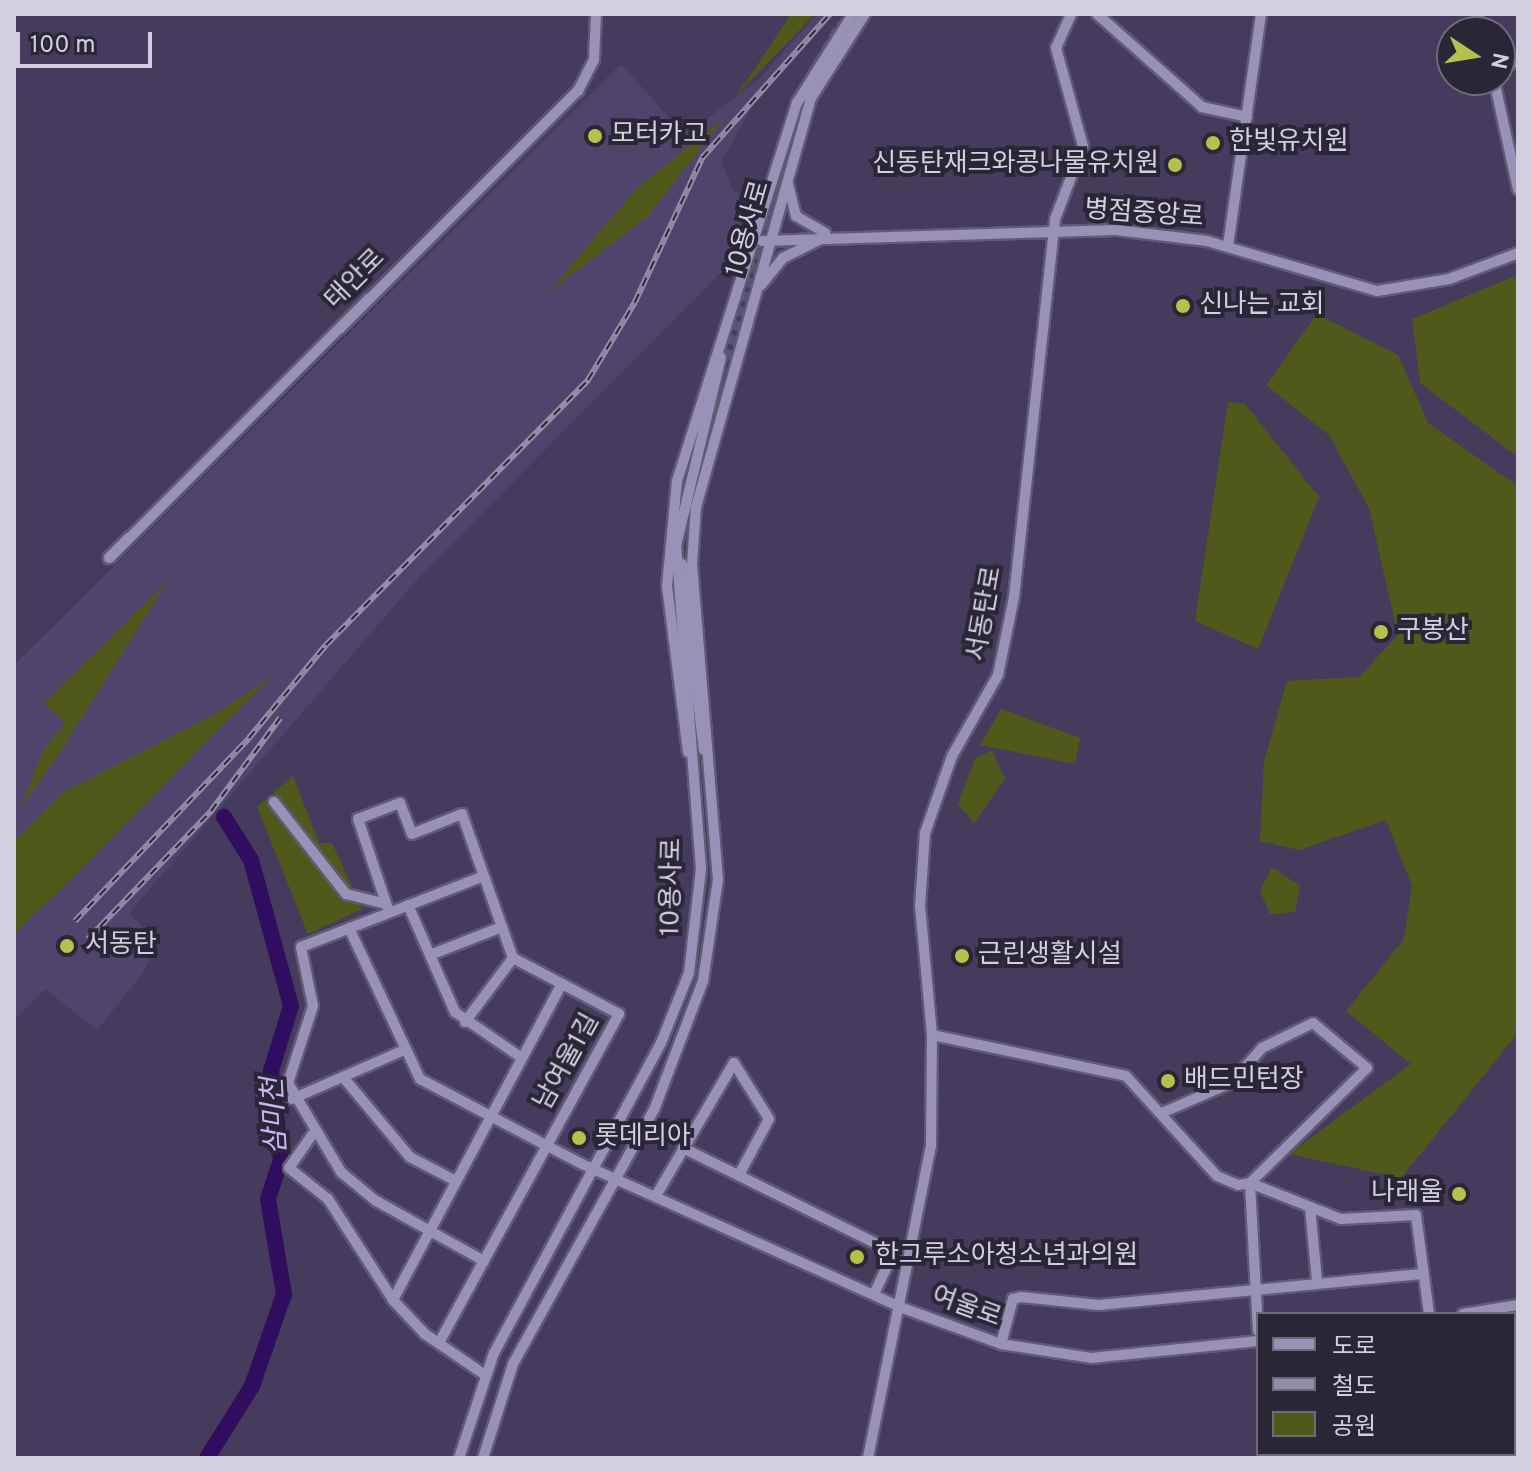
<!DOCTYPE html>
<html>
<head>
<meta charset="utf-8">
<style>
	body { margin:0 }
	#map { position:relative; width:1532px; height:1472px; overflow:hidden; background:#453c5d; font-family:Overpass,"Noto Sans KR",sans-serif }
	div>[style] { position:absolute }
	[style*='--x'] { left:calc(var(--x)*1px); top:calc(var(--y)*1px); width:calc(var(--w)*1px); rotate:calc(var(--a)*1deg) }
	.built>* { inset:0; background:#4f446c }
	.green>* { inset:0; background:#51591a }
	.river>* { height:16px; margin:-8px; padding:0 8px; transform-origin:8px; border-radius:8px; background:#310d5f }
	.minor-tunnel>* { height:10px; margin-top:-5px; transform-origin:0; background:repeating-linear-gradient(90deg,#5a5271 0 10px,transparent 0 15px) }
	.roads { filter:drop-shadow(2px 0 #615a75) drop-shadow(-2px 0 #615a75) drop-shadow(0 2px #615a75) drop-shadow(0 -2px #615a75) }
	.minor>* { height:10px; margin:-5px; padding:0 5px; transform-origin:5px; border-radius:5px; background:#9a91b7 }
	.rail>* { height:6px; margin-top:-3px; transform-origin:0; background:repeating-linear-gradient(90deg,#2a2636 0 9px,#948da7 0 18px); box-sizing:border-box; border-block:2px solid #948da7 }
	.dots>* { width:22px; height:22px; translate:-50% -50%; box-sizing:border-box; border:4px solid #2a2636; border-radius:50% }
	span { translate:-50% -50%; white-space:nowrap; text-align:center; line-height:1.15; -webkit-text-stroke:8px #2a2636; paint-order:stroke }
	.poi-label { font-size:26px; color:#d3cee2 }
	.left { translate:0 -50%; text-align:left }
	.right { translate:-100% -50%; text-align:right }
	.street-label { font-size:26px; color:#d3cee2 }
	.water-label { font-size:28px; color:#c9b7fc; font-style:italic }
	.frame { position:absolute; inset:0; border:16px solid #d3cee2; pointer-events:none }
	.legend { position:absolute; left:1256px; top:1312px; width:260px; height:144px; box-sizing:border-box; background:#2a2636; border:2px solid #6e697b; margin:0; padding:10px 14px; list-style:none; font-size:24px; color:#d3cee2 }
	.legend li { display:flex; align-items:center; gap:16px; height:40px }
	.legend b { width:40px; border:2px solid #6e697b }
	.north { position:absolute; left:1436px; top:16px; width:80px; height:80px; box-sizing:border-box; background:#2a2636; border:2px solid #6e697b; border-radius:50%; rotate:102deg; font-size:22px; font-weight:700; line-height:32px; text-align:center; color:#d3cee2 }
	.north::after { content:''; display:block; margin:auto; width:28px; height:36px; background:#b3c24b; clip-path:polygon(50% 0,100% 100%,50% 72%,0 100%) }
	.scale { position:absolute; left:16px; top:32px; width:136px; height:36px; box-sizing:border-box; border:4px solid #d3cee2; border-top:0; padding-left:10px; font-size:24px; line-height:28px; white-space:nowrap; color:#d3cee2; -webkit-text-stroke:6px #2a2636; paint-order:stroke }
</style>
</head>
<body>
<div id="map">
	<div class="built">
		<i style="clip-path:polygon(817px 14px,834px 14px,757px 98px,721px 162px,732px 188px,756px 211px,735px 258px,421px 575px,129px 913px,157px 943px,143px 973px,97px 1030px,45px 989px,14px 1020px,14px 665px,621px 64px,677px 126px,694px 129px,759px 79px)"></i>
	</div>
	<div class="green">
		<i style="clip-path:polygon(791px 14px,815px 14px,733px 99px,750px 76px)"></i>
		<i style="clip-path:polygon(724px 118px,648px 216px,549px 292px,637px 188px)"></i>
		<i style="clip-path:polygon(1518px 275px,1518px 457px,1420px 383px,1412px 319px)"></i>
		<i style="clip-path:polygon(1317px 314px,1398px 355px,1428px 423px,1518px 486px,1518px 1033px,1401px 1178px,1289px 1154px,1411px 1064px,1346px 1011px,1404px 939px,1412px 886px,1386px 820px,1299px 850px,1260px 841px,1264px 761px,1287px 681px,1359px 677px,1398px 635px,1369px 508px,1329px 435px,1266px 385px)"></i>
		<i style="clip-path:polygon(1228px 402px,1245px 404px,1319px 497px,1258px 649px,1195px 621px)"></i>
		<i style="clip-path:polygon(168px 581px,54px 761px,21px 807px,43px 751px,65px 723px,44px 703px)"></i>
		<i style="clip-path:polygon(273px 675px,59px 891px,14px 933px,14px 841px,64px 792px,221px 711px)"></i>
		<i style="clip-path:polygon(1001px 709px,1080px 738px,1075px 764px,980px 745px)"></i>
		<i style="clip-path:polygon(992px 750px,1005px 779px,974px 823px,958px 804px,975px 759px)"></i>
		<i style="clip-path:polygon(293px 776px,319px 843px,332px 843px,362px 909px,308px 934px,257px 807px)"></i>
		<i style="clip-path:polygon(1272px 867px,1300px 886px,1295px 912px,1270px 914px,1260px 891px)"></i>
		<i style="clip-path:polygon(1518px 1365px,1518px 1458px,1403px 1458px,1514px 1454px)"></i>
	</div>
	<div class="river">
		<i style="--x:207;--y:1458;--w:85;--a:-58"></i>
		<i style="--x:252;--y:1386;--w:97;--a:-70.8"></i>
		<i style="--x:284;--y:1294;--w:96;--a:-99.6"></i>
		<i style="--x:268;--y:1199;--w:41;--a:-71.6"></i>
		<i style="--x:281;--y:1160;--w:90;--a:-96.4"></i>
		<i style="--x:271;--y:1071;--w:68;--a:-72.9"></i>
		<i style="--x:291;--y:1006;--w:151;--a:-105.3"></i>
		<i style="--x:251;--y:860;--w:51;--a:-122.1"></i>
	</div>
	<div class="minor-tunnel">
		<i style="--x:802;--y:90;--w:76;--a:-59"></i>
		<i style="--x:726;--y:359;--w:258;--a:-72.9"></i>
	</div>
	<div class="roads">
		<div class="minor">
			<i style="--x:1097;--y:14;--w:140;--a:41.5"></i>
			<i style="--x:1202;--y:107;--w:46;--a:12.5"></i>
			<i style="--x:1477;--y:14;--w:19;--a:74"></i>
			<i style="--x:1500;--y:68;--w:19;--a:-21"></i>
			<i style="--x:1494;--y:80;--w:112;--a:77.6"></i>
			<i style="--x:788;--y:184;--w:33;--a:76"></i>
			<i style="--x:796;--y:216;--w:34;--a:30"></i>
			<i style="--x:762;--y:241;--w:354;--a:-1.8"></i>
			<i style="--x:1116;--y:230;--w:92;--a:6.9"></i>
			<i style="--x:1207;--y:241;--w:177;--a:16.4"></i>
			<i style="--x:1377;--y:291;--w:73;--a:-9.5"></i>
			<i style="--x:1449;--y:279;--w:74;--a:-20.6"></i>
			<i style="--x:1228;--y:246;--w:234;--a:-81.9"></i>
			<i style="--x:761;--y:285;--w:35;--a:-51"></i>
			<i style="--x:783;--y:258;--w:40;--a:-26.6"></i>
			<i style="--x:109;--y:558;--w:662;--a:-44.88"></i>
			<i style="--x:578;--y:91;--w:35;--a:-63"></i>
			<i style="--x:594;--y:60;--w:46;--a:-87.5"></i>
			<i style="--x:682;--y:564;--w:187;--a:83.3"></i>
			<i style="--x:688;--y:752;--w:167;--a:-97.2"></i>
			<i style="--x:667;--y:586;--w:105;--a:-84.6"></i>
			<i style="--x:677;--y:481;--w:397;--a:-72.4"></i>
			<i style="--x:797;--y:103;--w:105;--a:-57.8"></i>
			<i style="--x:274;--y:802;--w:117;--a:52"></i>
			<i style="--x:346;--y:894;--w:41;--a:14"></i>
			<i style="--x:408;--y:905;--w:117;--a:66.3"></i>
			<i style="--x:455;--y:1012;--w:81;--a:34.5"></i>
			<i style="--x:389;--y:912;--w:98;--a:-108.4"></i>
			<i style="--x:358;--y:819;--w:45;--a:-20.9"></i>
			<i style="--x:400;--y:803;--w:33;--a:69"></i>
			<i style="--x:412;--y:834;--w:54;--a:-21.8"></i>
			<i style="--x:462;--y:814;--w:153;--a:70.5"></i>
			<i style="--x:513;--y:958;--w:120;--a:27.8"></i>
			<i style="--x:619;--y:1014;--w:375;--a:118.7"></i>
			<i style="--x:349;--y:928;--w:167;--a:64.8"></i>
			<i style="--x:420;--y:1079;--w:183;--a:27.7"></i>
			<i style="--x:582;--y:1164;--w:349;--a:24.2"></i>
			<i style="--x:900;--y:1307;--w:108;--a:20.1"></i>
			<i style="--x:1001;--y:1344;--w:91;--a:8.8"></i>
			<i style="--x:1091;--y:1358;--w:168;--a:-5.8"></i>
			<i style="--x:430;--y:955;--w:77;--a:-21.3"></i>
			<i style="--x:465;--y:1022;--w:80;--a:-53.1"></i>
			<i style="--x:932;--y:1035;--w:198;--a:11.9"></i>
			<i style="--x:1126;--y:1076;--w:135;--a:47.7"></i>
			<i style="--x:1217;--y:1176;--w:23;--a:23"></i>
			<i style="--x:1238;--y:1185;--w:12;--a:-9"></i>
			<i style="--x:1250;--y:1183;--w:164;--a:-44.5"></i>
			<i style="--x:1367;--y:1068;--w:70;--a:-140.2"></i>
			<i style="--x:1313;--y:1023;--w:57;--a:153.9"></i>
			<i style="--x:1262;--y:1048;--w:47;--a:131.5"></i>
			<i style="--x:1231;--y:1083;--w:73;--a:156.6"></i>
			<i style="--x:343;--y:1077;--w:104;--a:50.1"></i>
			<i style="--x:410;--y:1157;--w:52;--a:27.6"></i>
			<i style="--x:292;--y:1099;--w:120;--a:-23.6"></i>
			<i style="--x:312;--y:1135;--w:40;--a:124.9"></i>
			<i style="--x:289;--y:1168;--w:50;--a:38.5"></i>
			<i style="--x:328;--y:1199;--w:120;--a:57.2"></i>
			<i style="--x:393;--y:1300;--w:47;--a:46.7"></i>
			<i style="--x:425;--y:1334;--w:73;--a:34.3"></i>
			<i style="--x:683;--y:1148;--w:225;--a:26.3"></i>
			<i style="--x:885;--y:1248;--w:13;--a:67"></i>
			<i style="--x:890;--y:1260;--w:38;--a:115"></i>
			<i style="--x:657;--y:1194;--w:152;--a:-59.6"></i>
			<i style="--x:734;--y:1063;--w:66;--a:58"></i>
			<i style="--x:769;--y:1119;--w:64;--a:118.2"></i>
			<i style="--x:1310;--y:1207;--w:74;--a:84.6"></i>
			<i style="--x:484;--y:1261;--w:124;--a:-150.9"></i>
			<i style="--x:376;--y:1201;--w:45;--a:-140.4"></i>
			<i style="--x:341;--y:1172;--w:104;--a:-120.8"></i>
			<i style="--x:288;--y:1083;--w:81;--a:-72"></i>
			<i style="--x:313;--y:1006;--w:60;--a:-101.5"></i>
			<i style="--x:301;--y:947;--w:196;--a:-21.2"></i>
			<i style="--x:393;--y:1300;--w:357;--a:-61.9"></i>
			<i style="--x:1463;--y:1314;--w:56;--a:-9.3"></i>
			<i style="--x:1258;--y:1331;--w:148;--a:-93.1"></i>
			<i style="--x:1250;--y:1183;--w:98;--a:21.6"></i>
			<i style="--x:1341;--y:1219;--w:75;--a:-3.1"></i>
			<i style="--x:1416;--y:1215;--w:100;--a:82.5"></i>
			<i style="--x:1001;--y:1344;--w:47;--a:-75.1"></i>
			<i style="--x:1013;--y:1299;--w:8;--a:-14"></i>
			<i style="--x:1021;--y:1297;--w:78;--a:5.9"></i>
			<i style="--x:1099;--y:1305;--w:324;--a:-5.5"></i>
			<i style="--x:459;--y:1458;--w:111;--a:-71.6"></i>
			<i style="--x:494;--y:1353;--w:352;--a:-61.7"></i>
			<i style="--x:661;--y:1043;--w:75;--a:-68.2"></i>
			<i style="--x:689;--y:973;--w:105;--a:-83.4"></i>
			<i style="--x:701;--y:869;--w:324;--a:-94.4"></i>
			<i style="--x:676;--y:546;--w:194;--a:-76.6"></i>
			<i style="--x:483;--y:1458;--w:99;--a:-72.3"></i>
			<i style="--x:513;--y:1364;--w:291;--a:-61"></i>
			<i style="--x:654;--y:1110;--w:138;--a:-69.2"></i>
			<i style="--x:703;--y:981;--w:102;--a:-81.6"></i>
			<i style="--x:718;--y:880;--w:316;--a:-94.7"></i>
			<i style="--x:692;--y:565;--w:58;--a:-86.1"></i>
			<i style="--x:696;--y:507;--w:425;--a:-74.3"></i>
			<i style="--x:811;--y:98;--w:100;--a:-57.3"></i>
			<i style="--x:868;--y:1458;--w:318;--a:-78.6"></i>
			<i style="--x:931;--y:1146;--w:111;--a:-89.5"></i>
			<i style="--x:932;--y:1035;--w:130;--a:-95.3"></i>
			<i style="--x:920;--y:906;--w:73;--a:-86.1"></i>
			<i style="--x:925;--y:833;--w:82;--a:-70.7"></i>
			<i style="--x:952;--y:756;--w:93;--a:-60.4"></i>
			<i style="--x:998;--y:675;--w:80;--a:-78.4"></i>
			<i style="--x:1014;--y:597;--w:380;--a:-83.8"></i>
			<i style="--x:1055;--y:219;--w:78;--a:-69"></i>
			<i style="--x:1083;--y:146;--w:102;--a:-105.4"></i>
			<i style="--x:1056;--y:48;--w:37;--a:-66"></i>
			<i style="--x:1372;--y:1458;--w:4;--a:-63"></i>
		</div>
	</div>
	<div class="rail">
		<i style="--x:75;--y:921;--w:253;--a:-46.4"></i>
		<i style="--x:249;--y:738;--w:121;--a:-50.4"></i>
		<i style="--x:326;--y:645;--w:373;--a:-45.3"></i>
		<i style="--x:588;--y:380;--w:91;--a:-58.9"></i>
		<i style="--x:635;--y:302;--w:159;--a:-65"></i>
		<i style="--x:702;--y:158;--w:193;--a:-48.4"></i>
		<i style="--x:88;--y:939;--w:178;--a:-46.1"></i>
		<i style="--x:211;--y:811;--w:116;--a:-53.4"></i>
	</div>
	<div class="dots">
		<i style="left:595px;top:136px;background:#b3c24b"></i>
		<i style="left:1213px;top:143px;background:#b3c24b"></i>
		<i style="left:1175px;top:165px;background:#b3c24b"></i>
		<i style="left:1183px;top:306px;background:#b3c24b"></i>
		<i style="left:1381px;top:632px;background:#b3c24b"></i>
		<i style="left:67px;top:946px;background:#b3c24b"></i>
		<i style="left:962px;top:956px;background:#b3c24b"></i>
		<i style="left:1168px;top:1081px;background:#b3c24b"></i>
		<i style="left:579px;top:1138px;background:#b3c24b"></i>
		<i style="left:1459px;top:1194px;background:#b3c24b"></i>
		<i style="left:857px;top:1257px;background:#b3c24b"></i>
	</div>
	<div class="poi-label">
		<span class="left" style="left:611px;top:136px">모터카고</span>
		<span class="left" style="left:1229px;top:143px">한빛유치원</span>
		<span class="right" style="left:1159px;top:165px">신동탄재크와콩나물유치원</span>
		<span class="left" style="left:1199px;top:306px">신나는 교회</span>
		<span class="left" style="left:1397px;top:632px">구봉산</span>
		<span class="left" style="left:85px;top:946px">서동탄</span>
		<span class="left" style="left:978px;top:956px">근린생활시설</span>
		<span class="left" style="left:1184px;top:1081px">배드민턴장</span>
		<span class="left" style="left:595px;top:1138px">롯데리아</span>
		<span class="right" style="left:1443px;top:1194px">나래울</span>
		<span class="left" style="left:875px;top:1257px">한그루소아청소년과의원</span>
	</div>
	<div class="street-label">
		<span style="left:1144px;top:215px;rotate:4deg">병점중앙로</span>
		<span style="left:749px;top:229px;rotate:-74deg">10용사로</span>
		<span style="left:356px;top:280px;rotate:-45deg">태안로</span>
		<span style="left:986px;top:614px;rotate:-80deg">서동탄로</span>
		<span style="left:673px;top:887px;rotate:-89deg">10용사로</span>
		<span style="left:568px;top:1062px;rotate:-61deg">남여울1길</span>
		<span style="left:966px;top:1308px;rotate:20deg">여울로</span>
	</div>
	<div class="water-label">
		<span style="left:276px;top:1116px;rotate:-93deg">삼미천</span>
	</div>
	<div class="frame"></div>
	<ul class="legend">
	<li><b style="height:10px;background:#9a91b7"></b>도로</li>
	<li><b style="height:10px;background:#948da7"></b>철도</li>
	<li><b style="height:22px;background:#51591a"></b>공원</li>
	</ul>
	<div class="north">N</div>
	<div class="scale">100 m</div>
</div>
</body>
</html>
